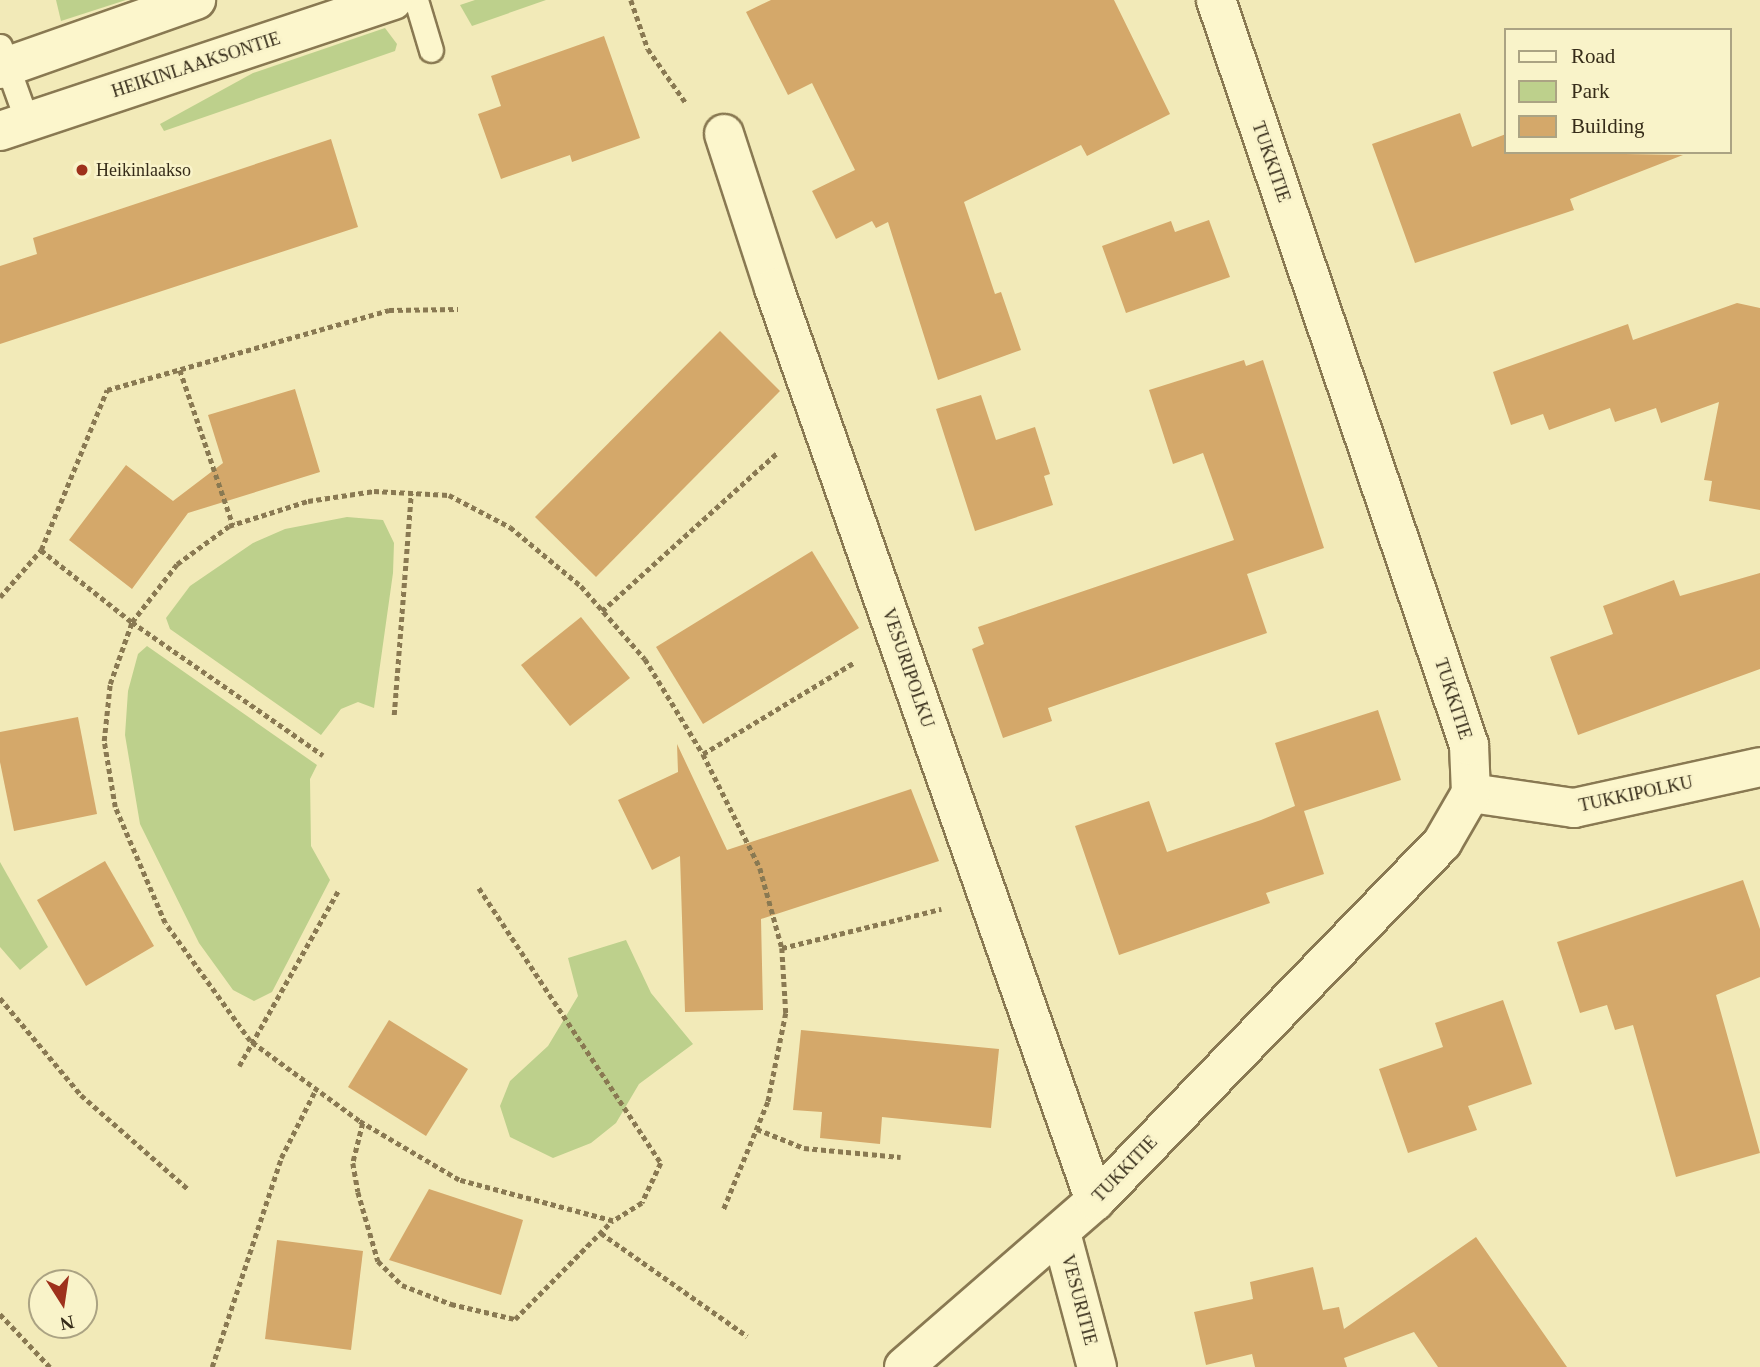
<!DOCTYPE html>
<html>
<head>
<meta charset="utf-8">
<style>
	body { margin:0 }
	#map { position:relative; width:1760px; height:1367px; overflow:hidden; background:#f2eab8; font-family:Georgia,serif }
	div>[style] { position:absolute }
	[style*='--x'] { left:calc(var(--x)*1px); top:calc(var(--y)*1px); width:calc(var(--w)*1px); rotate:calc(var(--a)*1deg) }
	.green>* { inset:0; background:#bdd08c }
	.building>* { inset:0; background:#d4a86a }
	.path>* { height:4.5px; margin-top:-2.25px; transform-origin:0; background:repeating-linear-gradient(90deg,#897952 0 5px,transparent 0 8.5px) }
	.roads { filter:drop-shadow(2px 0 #897952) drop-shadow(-2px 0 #897952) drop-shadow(0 2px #897952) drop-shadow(0 -2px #897952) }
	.lane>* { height:23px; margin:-11.5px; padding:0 11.5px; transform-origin:11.5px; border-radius:11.5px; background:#fcf6cc }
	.street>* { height:38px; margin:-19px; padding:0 19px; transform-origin:19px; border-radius:19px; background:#fcf6cc }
	.secondary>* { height:38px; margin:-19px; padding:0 19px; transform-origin:19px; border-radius:19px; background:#fcf6cc }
	.dots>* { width:19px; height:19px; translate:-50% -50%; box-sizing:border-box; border:4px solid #f9f3c9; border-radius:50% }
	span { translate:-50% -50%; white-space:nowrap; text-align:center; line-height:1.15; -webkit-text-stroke:5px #f9f3c9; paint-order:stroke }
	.street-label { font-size:18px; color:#362c19 }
	.poi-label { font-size:18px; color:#362c19 }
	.left { translate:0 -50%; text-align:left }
	.legend { position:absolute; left:1504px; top:28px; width:228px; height:126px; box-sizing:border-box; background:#f9f3c9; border:2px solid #aba383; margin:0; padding:9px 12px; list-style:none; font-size:21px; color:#362c19 }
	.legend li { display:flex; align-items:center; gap:14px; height:35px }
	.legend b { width:35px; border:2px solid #aba383 }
	.north { position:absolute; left:28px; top:1269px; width:70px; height:70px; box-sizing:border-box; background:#f9f3c9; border:2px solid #aba383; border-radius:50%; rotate:168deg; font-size:19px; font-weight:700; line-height:28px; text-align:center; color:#362c19 }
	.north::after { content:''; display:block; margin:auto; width:24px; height:32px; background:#9e311c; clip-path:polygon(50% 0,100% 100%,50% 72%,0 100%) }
</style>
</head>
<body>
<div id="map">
	<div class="green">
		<i style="clip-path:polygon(56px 0,126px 0,61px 21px)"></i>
		<i style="clip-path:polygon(475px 0,546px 0,472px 26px,460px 5px)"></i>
		<i style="clip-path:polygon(385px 28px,397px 44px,395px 51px,164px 131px,160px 124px,253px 73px)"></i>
		<i style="clip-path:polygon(347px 517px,383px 520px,394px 543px,393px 573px,374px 708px,358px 702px,341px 709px,321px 735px,170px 629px,166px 618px,190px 586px,253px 543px,285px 529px)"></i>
		<i style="clip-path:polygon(147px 646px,317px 765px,310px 779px,311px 846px,330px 880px,272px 992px,254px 1001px,233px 990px,199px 943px,140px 824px,125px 735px,128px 691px,138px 654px)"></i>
		<i style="clip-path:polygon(0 862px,48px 947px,20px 970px,0 947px)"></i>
		<i style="clip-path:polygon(626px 940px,651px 993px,693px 1044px,639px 1084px,616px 1123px,591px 1143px,553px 1158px,510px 1137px,500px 1106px,510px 1081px,548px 1046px,578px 996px,568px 958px)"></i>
	</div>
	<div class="building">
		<i style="clip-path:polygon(771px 0,1114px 0,1170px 114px,1087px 156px,1081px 145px,964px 202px,995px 294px,1001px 292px,1021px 350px,938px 380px,888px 222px,876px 228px,872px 221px,836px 239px,812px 191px,855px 170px,812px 83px,788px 95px,746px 12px)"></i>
		<i style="clip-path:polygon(604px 36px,640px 138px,572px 162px,570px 155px,501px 179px,478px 114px,501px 106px,491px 76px)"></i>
		<i style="clip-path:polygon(1460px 113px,1472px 147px,1506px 134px,1506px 152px,1683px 155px,1570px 199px,1574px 210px,1415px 263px,1372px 144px)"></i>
		<i style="clip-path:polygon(331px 139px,358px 227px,0 344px,0 266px,37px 254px,33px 238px)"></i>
		<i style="clip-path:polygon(1209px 220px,1230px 277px,1126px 313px,1102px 246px,1171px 221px,1175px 232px)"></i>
		<i style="clip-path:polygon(1737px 303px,1760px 308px,1760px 510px,1709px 501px,1712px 481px,1704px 480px,1719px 402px,1661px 423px,1656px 408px,1615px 422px,1610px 408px,1549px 430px,1543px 414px,1511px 425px,1493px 372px,1628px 324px,1633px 340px)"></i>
		<i style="clip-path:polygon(720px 331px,780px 391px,596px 577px,535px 517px)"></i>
		<i style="clip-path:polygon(1244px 360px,1246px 366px,1263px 360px,1324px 548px,1247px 574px,1267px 633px,1048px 708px,1052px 721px,1003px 738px,972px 649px,984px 644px,978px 627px,1234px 540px,1203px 453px,1173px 464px,1149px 390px)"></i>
		<i style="clip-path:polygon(295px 389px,320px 472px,188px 513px,132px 589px,69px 540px,126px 465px,173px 501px,223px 463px,208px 415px)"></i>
		<i style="clip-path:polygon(981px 395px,996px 440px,1035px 427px,1050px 474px,1044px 476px,1053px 505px,975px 531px,936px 409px)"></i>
		<i style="clip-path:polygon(812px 551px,859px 628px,703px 724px,656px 647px)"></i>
		<i style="clip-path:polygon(1760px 573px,1760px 669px,1578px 735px,1550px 657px,1613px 634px,1603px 606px,1674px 580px,1680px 596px)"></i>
		<i style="clip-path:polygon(581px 617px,630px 678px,570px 726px,521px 665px)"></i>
		<i style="clip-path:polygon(1378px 710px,1401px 780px,1304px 811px,1324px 874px,1266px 893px,1270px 903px,1119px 955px,1075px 826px,1149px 801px,1167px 852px,1261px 820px,1295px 806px,1275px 743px)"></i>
		<i style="clip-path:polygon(78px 717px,97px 814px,14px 831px,0 762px,0 732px)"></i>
		<i style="clip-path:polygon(677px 744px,727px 850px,911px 789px,939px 861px,761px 919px,763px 1010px,685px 1012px,680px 856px,652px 870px,618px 800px,678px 772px)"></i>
		<i style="clip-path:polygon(105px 861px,154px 946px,86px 986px,37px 900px)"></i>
		<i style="clip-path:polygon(1743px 880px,1760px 929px,1760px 977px,1716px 995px,1760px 1153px,1676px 1177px,1633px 1025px,1615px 1030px,1607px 1005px,1580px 1013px,1557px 942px)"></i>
		<i style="clip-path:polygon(1503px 1000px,1532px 1084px,1468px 1106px,1477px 1130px,1408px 1153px,1379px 1069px,1443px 1047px,1435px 1023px)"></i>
		<i style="clip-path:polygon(389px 1020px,468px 1069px,426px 1136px,348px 1087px)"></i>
		<i style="clip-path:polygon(801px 1030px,999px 1049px,991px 1128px,882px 1117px,880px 1144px,820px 1138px,822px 1112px,793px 1110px)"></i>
		<i style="clip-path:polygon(429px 1189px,523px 1220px,501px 1295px,389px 1260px)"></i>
		<i style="clip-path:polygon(1476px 1237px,1567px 1367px,1438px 1367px,1414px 1332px,1344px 1358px,1347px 1367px,1255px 1367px,1252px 1354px,1206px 1365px,1194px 1312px,1253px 1299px,1250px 1282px,1313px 1267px,1323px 1310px,1339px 1307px,1344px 1329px)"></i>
		<i style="clip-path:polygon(277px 1240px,363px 1251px,351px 1350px,265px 1339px)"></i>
	</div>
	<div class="path">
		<i style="--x:631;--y:0;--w:52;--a:70.9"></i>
		<i style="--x:648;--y:49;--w:66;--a:54.9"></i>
		<i style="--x:180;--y:370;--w:164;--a:71.1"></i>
		<i style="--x:41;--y:550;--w:173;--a:-67.6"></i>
		<i style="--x:107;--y:390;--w:293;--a:-15.8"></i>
		<i style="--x:389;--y:310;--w:69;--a:-0.8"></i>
		<i style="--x:0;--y:597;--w:62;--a:-48.9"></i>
		<i style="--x:41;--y:550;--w:116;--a:38.4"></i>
		<i style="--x:132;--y:622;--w:233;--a:34.9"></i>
		<i style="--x:602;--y:611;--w:237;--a:-42.1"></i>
		<i style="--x:394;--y:715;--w:222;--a:-85.6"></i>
		<i style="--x:703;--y:754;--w:178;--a:-31.2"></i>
		<i style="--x:479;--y:888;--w:330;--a:56.5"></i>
		<i style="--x:661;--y:1163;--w:44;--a:115.4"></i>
		<i style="--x:642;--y:1203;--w:34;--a:148"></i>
		<i style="--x:613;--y:1221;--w:159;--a:-165.1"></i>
		<i style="--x:459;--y:1180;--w:116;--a:-149.5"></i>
		<i style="--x:359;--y:1121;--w:135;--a:-143.7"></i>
		<i style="--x:250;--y:1041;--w:145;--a:-125.8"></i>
		<i style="--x:165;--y:923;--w:126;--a:-113.3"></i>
		<i style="--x:115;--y:807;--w:67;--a:-99.5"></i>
		<i style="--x:104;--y:741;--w:57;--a:-84"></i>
		<i style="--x:110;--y:684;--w:66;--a:-70.5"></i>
		<i style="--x:132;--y:622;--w:73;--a:-52.2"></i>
		<i style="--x:177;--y:564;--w:64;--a:-36.2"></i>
		<i style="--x:229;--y:526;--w:83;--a:-17.6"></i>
		<i style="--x:308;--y:501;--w:67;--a:-8.6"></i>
		<i style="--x:374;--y:491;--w:75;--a:3.1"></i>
		<i style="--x:449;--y:495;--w:69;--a:27.7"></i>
		<i style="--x:510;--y:527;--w:92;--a:39.7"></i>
		<i style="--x:581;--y:586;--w:97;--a:48.8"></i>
		<i style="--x:645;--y:659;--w:111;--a:58.6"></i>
		<i style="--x:703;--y:754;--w:127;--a:63.4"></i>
		<i style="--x:760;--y:868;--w:83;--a:74.6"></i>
		<i style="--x:782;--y:948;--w:65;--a:86.5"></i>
		<i style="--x:786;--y:1013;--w:91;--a:101.4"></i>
		<i style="--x:768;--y:1102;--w:118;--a:112.4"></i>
		<i style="--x:782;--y:948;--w:164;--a:-13.8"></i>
		<i style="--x:0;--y:998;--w:126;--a:50.1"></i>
		<i style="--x:81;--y:1095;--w:142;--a:41.3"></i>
		<i style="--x:239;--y:1066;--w:201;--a:-60.5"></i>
		<i style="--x:363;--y:1123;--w:41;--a:104"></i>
		<i style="--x:353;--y:1163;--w:29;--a:80"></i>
		<i style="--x:358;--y:1192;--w:72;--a:73.8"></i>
		<i style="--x:378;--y:1261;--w:34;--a:45"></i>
		<i style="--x:402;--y:1285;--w:53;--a:21.2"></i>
		<i style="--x:451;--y:1304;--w:66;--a:13.2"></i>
		<i style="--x:515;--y:1319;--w:138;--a:-45.3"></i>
		<i style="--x:757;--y:1129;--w:51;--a:22"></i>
		<i style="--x:804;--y:1148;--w:97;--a:5.3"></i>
		<i style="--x:601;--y:1233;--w:179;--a:35.2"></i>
		<i style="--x:0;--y:1314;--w:73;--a:46.7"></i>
		<i style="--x:212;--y:1367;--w:220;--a:-71.7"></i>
		<i style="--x:281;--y:1158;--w:77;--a:-63.1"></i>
	</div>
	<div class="roads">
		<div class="lane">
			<i style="--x:416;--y:0;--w:52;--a:73.3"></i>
			<i style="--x:0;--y:46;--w:80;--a:70.2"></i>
		</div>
		<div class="street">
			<i style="--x:724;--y:134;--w:162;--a:72"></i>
			<i style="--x:774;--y:288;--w:968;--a:70.63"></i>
			<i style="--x:1471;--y:793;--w:104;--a:8.3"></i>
			<i style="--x:1574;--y:808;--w:190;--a:-12.4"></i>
			<i style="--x:1061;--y:1233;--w:139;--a:75"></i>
			<i style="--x:904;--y:1367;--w:253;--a:-41"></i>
			<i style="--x:1095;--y:1201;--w:499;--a:-45.9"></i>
			<i style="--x:1442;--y:843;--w:58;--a:-59.9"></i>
			<i style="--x:1471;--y:793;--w:48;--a:-92.4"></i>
			<i style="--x:1469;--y:745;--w:787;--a:-108.76"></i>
		</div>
		<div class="secondary">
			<i style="--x:0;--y:69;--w:208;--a:-19.4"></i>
			<i style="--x:0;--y:131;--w:414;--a:-18.4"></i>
		</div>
	</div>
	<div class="dots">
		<i style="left:82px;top:170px;background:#9e311c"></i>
	</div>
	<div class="street-label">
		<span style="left:196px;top:65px;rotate:-18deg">HEIKINLAAKSONTIE</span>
		<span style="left:1271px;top:162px;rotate:71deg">TUKKITIE</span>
		<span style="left:908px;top:668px;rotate:71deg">VESURIPOLKU</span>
		<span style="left:1453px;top:699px;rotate:72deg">TUKKITIE</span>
		<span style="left:1636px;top:794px;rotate:-12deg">TUKKIPOLKU</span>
		<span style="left:1125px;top:1169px;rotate:-46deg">TUKKITIE</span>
		<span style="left:1079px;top:1300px;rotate:75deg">VESURITIE</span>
	</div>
	<div class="poi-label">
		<span class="left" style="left:96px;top:170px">Heikinlaakso</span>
	</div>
	<ul class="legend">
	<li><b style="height:9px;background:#fcf6cc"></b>Road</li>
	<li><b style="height:19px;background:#bdd08c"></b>Park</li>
	<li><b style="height:19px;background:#d4a86a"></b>Building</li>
	</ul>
	<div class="north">N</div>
</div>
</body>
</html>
